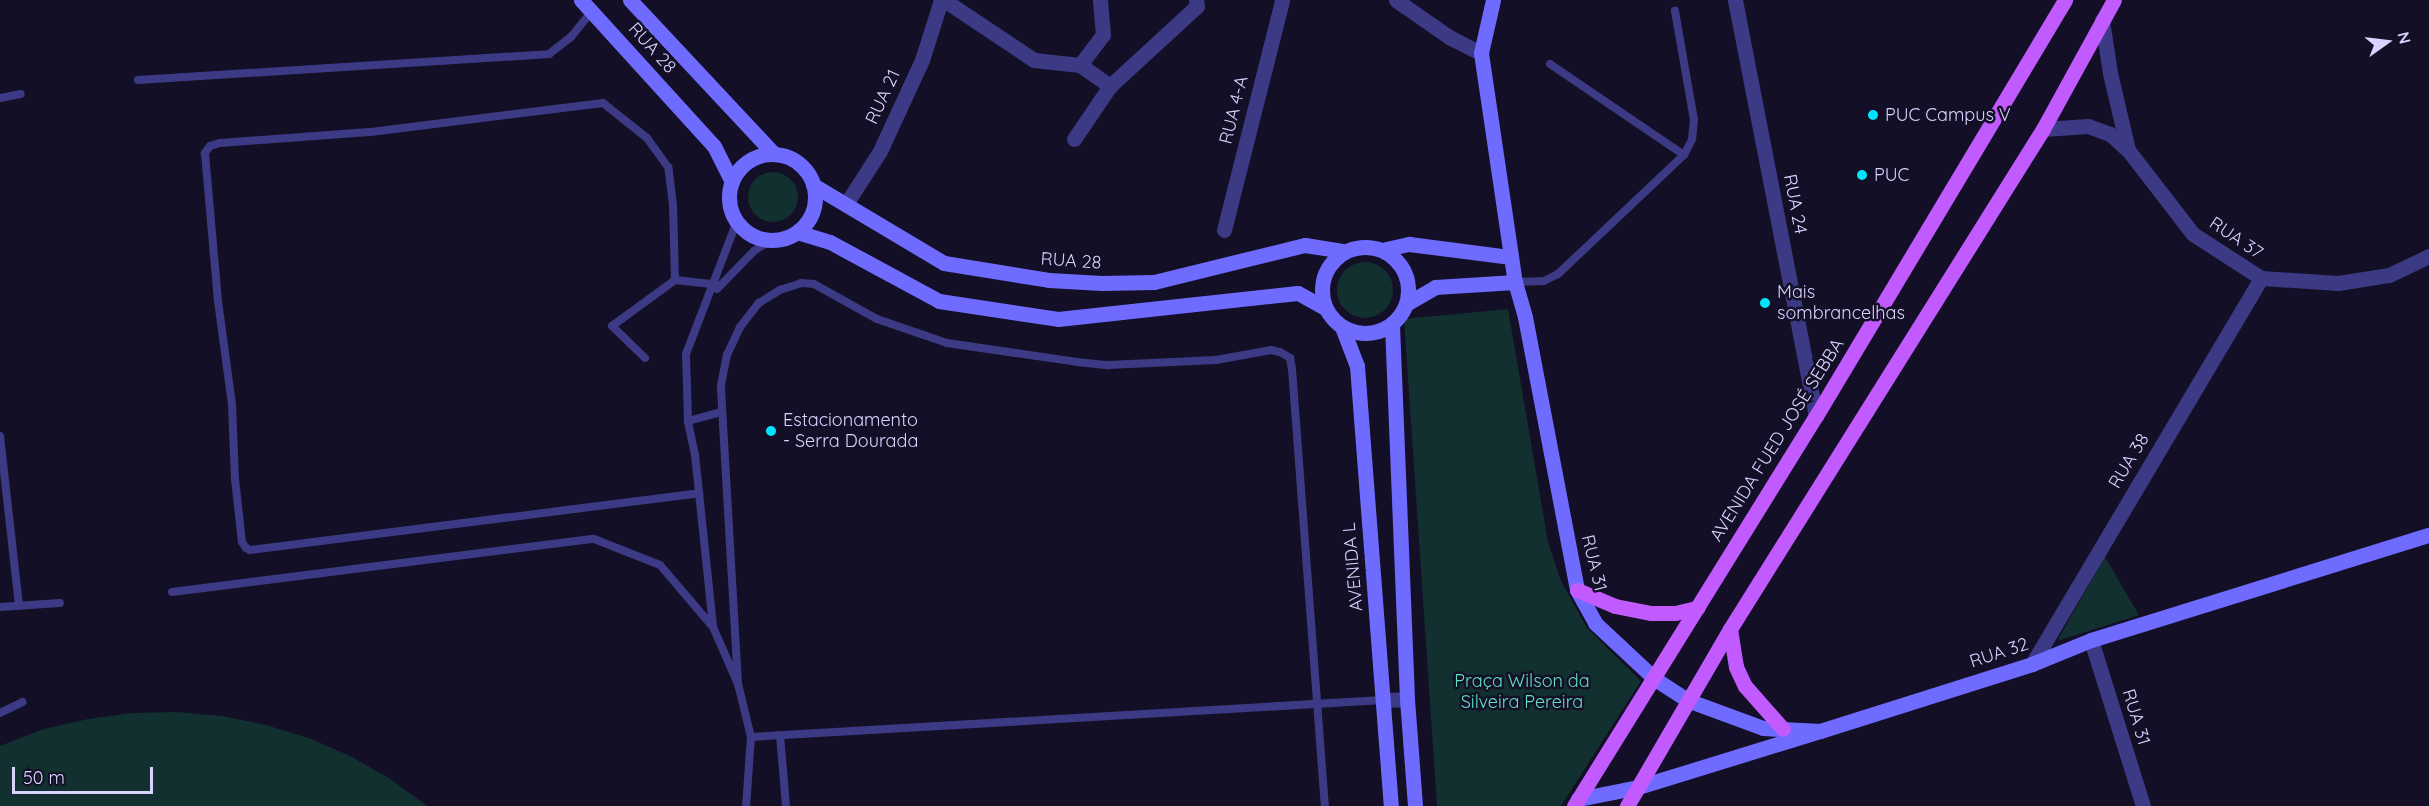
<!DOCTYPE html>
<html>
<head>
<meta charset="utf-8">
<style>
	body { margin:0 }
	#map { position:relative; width:2429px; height:806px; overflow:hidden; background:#130f26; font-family:Quicksand,sans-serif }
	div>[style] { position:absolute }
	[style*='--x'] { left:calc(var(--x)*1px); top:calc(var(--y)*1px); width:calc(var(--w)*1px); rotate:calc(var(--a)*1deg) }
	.green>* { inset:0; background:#12302f }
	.round { border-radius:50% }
	.lane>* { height:8px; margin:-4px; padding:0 4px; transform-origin:4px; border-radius:4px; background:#3d3a85 }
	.street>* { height:15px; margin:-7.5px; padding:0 7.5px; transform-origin:7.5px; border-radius:7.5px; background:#3d3a85 }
	.secondary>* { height:15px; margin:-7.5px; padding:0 7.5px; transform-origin:7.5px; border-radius:7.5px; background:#6f6bff }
	.secondary>.ring { margin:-7.5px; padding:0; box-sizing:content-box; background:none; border:15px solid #6f6bff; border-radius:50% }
	.primary>* { height:15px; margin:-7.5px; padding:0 7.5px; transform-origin:7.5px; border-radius:7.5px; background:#c25bff }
	.dots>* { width:16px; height:16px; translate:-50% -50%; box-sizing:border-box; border:3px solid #130f26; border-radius:50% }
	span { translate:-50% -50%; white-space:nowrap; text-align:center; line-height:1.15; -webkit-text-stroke:5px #130f26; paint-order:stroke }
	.street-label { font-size:18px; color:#d9d4ff }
	.poi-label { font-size:18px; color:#d9d4ff }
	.left { translate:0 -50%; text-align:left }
	.park-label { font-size:18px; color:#5fe0c0 }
	.north { position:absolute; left:2357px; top:12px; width:60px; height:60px; -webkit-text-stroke:4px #130f26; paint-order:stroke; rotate:76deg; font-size:16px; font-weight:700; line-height:24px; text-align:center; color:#d9d4ff }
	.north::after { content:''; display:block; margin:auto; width:21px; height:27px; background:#d9d4ff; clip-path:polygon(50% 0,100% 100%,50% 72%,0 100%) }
	.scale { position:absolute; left:12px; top:767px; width:141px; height:27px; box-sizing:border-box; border:3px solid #d9d4ff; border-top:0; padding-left:8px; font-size:18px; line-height:21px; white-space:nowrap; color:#d9d4ff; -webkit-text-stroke:4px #130f26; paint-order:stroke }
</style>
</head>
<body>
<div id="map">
	<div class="green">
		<i class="round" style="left:748px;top:172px;width:50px;height:50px"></i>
		<i class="round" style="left:1337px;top:262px;width:56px;height:56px"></i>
		<i style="clip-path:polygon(1508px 309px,1548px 542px,1561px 581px,1587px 628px,1641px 681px,1561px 806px,1437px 806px,1404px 319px)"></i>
		<i style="clip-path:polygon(2105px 557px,2139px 615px,2057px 641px)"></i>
		<i style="clip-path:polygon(177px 712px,222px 716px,266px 725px,309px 738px,350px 756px,389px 778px,427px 806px,0 806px,0 746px,44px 729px,88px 719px,132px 713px)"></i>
	</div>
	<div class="lane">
		<i style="--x:1550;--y:64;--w:162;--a:34.2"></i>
		<i style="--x:138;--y:80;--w:412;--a:-3.6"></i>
		<i style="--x:549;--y:54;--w:28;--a:-38"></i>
		<i style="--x:571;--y:37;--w:33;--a:-51"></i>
		<i style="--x:0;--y:98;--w:21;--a:-11"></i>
		<i style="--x:675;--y:280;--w:75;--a:-91.5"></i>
		<i style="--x:673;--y:205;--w:38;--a:-97"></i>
		<i style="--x:668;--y:167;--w:36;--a:-126"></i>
		<i style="--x:647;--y:138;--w:56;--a:-141.5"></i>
		<i style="--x:603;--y:103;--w:236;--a:172.9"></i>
		<i style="--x:369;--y:132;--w:149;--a:175.8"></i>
		<i style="--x:220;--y:143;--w:10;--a:163"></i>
		<i style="--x:210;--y:146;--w:9;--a:126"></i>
		<i style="--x:205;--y:153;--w:149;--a:85"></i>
		<i style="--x:218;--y:301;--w:105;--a:82.3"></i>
		<i style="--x:232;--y:405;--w:74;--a:87.7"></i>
		<i style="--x:235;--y:479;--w:63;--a:83.7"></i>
		<i style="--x:242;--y:542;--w:7;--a:56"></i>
		<i style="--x:246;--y:548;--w:4;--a:27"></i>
		<i style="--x:250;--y:550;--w:453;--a:-7.2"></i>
		<i style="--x:1515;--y:282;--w:29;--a:-2"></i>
		<i style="--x:1544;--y:281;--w:16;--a:-27"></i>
		<i style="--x:1558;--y:274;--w:173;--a:-43.4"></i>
		<i style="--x:1684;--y:155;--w:18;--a:-63"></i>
		<i style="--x:1692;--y:139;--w:19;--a:-84"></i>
		<i style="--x:1694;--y:120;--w:111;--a:-99.9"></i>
		<i style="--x:717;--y:289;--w:53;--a:-45.8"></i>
		<i style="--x:754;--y:251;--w:20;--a:-33"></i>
		<i style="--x:645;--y:358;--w:46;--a:-135.9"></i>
		<i style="--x:612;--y:326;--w:78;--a:-36.1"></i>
		<i style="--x:675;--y:280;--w:46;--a:6.2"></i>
		<i style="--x:688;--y:421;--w:35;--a:-15"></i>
		<i style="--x:0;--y:436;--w:171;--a:83.6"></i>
		<i style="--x:172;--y:592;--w:425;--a:-7.2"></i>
		<i style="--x:594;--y:539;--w:71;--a:21.5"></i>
		<i style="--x:660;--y:565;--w:82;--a:49.5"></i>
		<i style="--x:713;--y:627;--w:62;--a:66.3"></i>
		<i style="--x:738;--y:684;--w:55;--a:76.2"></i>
		<i style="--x:751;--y:737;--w:69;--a:94.1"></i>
		<i style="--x:0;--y:607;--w:60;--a:-3.8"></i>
		<i style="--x:713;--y:626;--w:172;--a:-96"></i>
		<i style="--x:695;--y:455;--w:35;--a:-102"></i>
		<i style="--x:688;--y:421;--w:67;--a:-91.7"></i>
		<i style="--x:686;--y:354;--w:142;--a:-69"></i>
		<i style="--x:738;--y:684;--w:299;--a:-93.3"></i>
		<i style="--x:721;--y:385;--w:31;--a:-79"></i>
		<i style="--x:727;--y:355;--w:31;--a:-65"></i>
		<i style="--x:740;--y:327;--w:31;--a:-52"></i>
		<i style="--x:759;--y:303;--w:25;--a:-32"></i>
		<i style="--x:780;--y:290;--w:22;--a:-18"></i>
		<i style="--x:801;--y:283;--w:13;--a:4"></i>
		<i style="--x:814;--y:284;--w:72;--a:29.1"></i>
		<i style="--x:877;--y:319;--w:74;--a:18.9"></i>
		<i style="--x:947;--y:343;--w:131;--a:8.3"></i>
		<i style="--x:1077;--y:362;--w:31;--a:6"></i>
		<i style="--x:1108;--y:365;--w:108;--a:-2.7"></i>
		<i style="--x:1216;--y:360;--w:56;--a:-10.3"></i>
		<i style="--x:1271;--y:350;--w:9;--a:13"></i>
		<i style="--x:1280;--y:352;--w:12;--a:31"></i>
		<i style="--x:1290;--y:358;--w:11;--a:80"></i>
		<i style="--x:1292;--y:369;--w:438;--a:85.7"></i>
		<i style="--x:0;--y:713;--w:25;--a:-26"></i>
		<i style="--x:780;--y:735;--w:71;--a:85.2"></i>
		<i style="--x:751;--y:737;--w:633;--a:-3.35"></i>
	</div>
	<div class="street">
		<i style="--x:944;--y:0;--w:108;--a:33.7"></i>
		<i style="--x:1034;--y:60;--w:46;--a:6.2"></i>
		<i style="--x:1080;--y:65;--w:37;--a:35"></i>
		<i style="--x:1396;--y:0;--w:65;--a:34.9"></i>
		<i style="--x:1449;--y:37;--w:36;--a:27"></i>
		<i style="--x:1735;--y:0;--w:424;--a:79"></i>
		<i style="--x:2102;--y:20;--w:54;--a:81.4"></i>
		<i style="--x:2110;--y:73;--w:79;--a:76.8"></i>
		<i style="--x:2128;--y:150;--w:106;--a:52.3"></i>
		<i style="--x:2193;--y:234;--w:81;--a:32.9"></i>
		<i style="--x:2261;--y:278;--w:77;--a:3.7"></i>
		<i style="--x:2338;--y:283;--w:52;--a:-8.9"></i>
		<i style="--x:2389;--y:275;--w:44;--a:-25.4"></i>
		<i style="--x:1080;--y:65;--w:38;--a:-53"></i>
		<i style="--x:1103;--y:35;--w:35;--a:-95"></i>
		<i style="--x:2043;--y:129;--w:45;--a:-3.8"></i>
		<i style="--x:2088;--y:126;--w:23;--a:20"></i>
		<i style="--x:2110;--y:134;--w:24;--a:42"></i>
		<i style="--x:1074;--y:139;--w:64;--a:-55.8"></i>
		<i style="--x:1110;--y:86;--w:118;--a:-42.6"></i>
		<i style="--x:1197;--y:6;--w:6;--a:-99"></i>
		<i style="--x:846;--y:204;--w:63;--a:-57.3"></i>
		<i style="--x:880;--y:151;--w:100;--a:-65.2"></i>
		<i style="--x:922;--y:60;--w:63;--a:-72.4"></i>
		<i style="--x:1224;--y:230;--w:237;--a:-75.8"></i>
		<i style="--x:2091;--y:640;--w:174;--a:72.6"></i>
		<i style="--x:2032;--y:664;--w:449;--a:-59.3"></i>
		<i style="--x:1383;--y:700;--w:24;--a:-2"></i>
	</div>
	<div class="secondary">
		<i style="--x:581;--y:0;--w:197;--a:47.7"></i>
		<i style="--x:714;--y:146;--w:40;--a:63.4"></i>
		<i style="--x:630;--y:0;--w:211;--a:46.9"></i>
		<i style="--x:1493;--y:0;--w:54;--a:102.8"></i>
		<i style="--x:1481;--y:53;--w:232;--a:81.6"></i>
		<i style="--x:1515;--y:282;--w:36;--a:74"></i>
		<i style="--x:1525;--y:317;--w:278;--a:79.2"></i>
		<i style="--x:1577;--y:590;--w:38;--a:61"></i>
		<i style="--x:1595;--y:623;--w:82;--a:43"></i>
		<i style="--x:1655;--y:679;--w:38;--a:33"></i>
		<i style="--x:1687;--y:700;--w:81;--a:20.2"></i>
		<i style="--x:1763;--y:728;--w:57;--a:3"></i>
		<i class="ring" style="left:729px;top:154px;width:71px;height:71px"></i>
		<i style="--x:813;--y:185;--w:152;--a:30.8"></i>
		<i style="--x:944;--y:263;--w:106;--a:9.2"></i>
		<i style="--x:1049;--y:280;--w:53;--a:3.2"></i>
		<i style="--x:1102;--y:283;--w:52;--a:-1.1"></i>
		<i style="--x:1154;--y:282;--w:155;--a:-13.8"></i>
		<i style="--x:1305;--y:245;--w:39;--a:9"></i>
		<i style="--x:797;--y:232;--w:34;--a:17"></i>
		<i style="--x:830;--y:242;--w:124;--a:28.4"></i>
		<i style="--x:939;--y:301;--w:120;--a:8.6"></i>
		<i style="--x:1058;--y:319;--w:241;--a:-6.2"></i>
		<i style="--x:1298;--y:293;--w:31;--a:29"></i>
		<i class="ring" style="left:1322px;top:247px;width:71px;height:71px"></i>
		<i style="--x:1382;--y:250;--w:28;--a:-13"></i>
		<i style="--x:1409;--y:244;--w:103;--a:7.3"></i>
		<i style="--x:1406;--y:304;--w:34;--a:-30"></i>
		<i style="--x:1435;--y:287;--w:80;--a:-3.6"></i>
		<i style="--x:1392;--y:325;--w:374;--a:87.7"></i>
		<i style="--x:1407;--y:699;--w:107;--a:85.7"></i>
		<i style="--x:1342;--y:327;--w:42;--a:69"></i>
		<i style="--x:1357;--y:366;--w:441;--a:85.6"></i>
		<i style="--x:1578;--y:799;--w:61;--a:-11.3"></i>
		<i style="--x:1638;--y:787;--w:190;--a:-17.1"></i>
		<i style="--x:1820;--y:731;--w:222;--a:-17.5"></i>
		<i style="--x:2032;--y:664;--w:64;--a:-22.1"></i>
		<i style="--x:2091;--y:640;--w:354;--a:-17.3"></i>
	</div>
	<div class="primary">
		<i style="--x:1577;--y:590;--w:41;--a:22.8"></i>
		<i style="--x:1615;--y:606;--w:37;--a:11"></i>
		<i style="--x:1651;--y:613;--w:24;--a:0"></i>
		<i style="--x:1675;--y:613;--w:23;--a:-13"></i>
		<i style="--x:1730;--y:629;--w:38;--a:81"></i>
		<i style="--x:1736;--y:667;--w:21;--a:65"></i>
		<i style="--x:1745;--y:686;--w:57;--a:48.5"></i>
		<i style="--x:1574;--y:806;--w:459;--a:-58.2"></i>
		<i style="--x:1816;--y:416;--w:485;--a:-59.1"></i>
		<i style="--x:1627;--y:806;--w:205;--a:-59.8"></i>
		<i style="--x:1730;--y:629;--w:590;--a:-57.95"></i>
		<i style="--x:2043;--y:129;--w:147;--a:-61.2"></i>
	</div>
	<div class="dots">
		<i style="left:1873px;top:115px;background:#00e5ff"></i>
		<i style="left:1862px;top:175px;background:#00e5ff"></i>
		<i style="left:1765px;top:303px;background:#00e5ff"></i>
		<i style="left:771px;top:431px;background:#00e5ff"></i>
	</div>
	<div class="street-label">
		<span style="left:652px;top:48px;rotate:48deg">RUA 28</span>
		<span style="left:883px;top:97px;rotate:-65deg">RUA 21</span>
		<span style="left:1234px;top:110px;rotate:-76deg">RUA 4-A</span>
		<span style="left:1795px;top:204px;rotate:79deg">RUA 24</span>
		<span style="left:2236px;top:238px;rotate:34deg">RUA 37</span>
		<span style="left:1071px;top:261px;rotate:4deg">RUA 28</span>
		<span style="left:1777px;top:440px;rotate:-58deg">AVENIDA FUED JOSÉ SEBBA</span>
		<span style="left:2129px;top:461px;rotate:-59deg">RUA 38</span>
		<span style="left:1594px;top:563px;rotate:76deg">RUA 31</span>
		<span style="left:1353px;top:567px;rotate:-95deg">AVENIDA L</span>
		<span style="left:1999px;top:653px;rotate:-18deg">RUA 32</span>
		<span style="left:2136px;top:717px;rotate:73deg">RUA 31</span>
	</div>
	<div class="poi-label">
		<span class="left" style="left:1885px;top:115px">PUC Campus V</span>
		<span class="left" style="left:1874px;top:175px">PUC</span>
		<span class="left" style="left:1777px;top:303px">Mais<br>sombrancelhas</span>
		<span class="left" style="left:783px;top:431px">Estacionamento<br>- Serra Dourada</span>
	</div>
	<div class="park-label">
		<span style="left:1522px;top:692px">Praça Wilson da<br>Silveira Pereira</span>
	</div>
	<div class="north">N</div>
	<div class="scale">50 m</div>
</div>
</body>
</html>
